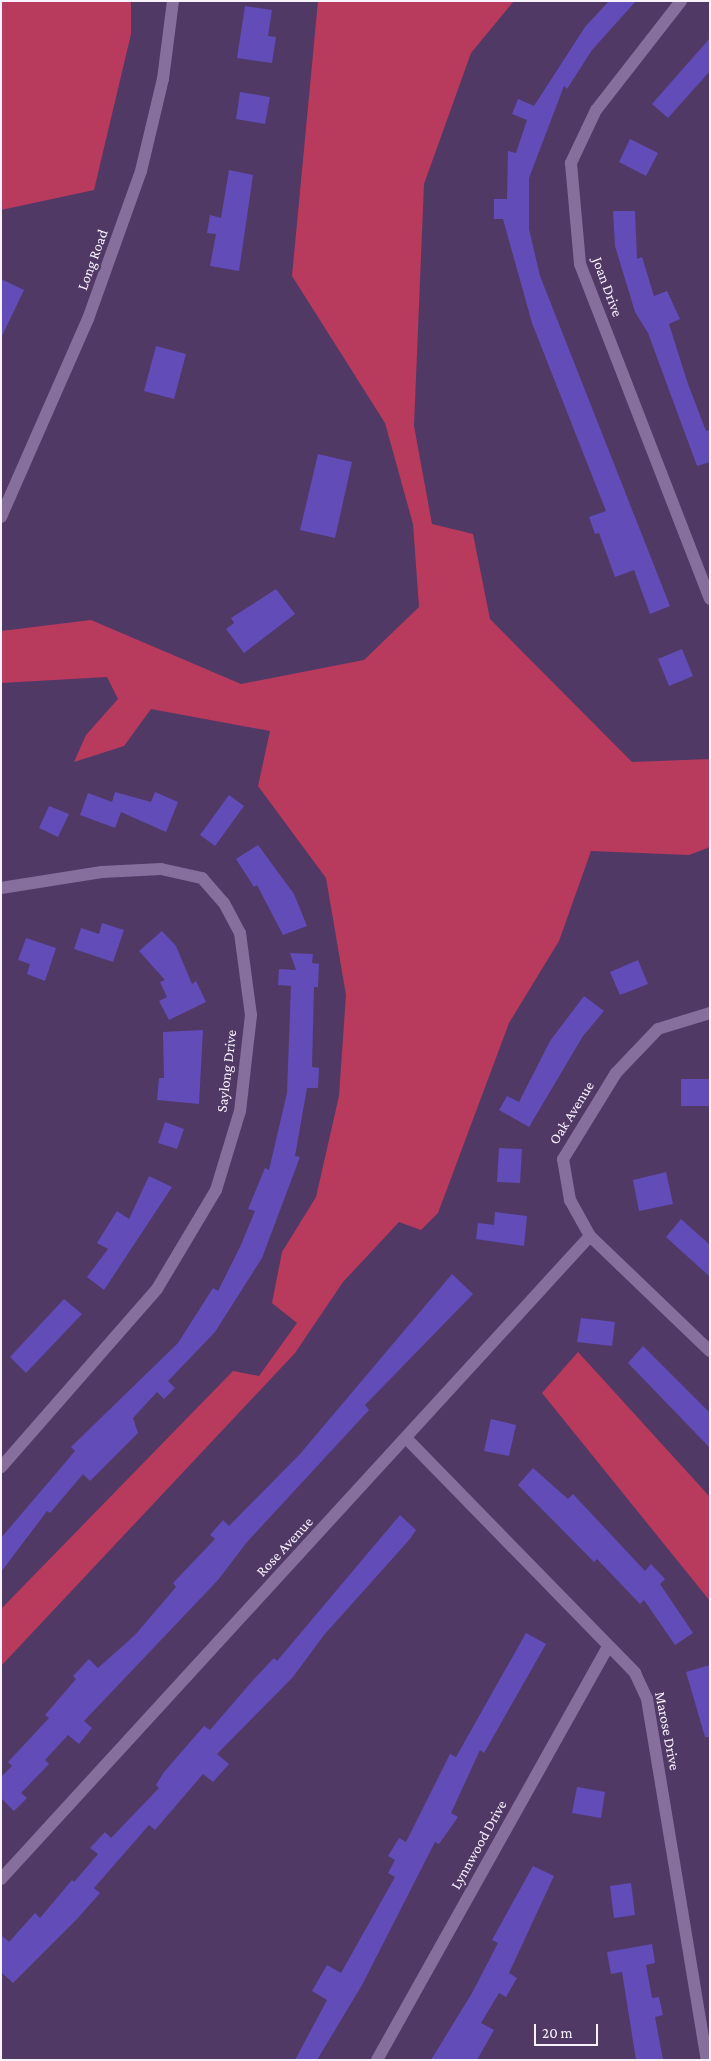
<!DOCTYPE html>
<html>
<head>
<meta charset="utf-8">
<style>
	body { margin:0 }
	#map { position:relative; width:711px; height:2061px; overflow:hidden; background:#513966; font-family:"Crimson Pro",serif }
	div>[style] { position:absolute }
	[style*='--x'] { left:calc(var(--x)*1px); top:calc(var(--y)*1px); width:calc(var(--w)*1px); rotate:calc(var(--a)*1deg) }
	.forest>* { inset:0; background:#b83a5d }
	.building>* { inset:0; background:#614cb8 }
	.minor>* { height:12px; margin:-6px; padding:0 6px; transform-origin:6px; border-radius:6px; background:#866f9c }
	.tertiary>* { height:12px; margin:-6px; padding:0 6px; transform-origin:6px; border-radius:6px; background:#866f9c }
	span { translate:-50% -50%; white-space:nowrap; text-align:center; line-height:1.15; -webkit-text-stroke:5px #513966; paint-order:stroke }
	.street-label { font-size:15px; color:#f8f2fe }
	.frame { position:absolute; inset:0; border:2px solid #f8f2fe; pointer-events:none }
	.scale { position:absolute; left:534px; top:2024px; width:64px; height:22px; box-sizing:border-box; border:2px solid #f8f2fe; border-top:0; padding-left:6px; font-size:15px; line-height:18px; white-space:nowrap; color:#f8f2fe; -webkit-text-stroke:4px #513966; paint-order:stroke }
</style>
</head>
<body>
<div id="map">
	<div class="forest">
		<i style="clip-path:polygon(1px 1px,131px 1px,131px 34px,94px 190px,1px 210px)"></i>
		<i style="clip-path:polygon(318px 1px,514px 1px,471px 53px,424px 184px,414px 426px,432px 524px,473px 534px,490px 619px,632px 762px,710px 759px,710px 847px,689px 855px,591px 851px,559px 941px,509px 1023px,438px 1213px,421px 1230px,399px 1222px,343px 1282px,295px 1353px,1px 1666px,1px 1609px,233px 1371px,259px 1376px,297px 1323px,272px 1303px,282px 1252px,316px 1197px,339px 1096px,346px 995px,326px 878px,258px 786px,270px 731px,151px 709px,124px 746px,74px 762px,86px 735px,118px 699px,107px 677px,1px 683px,1px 631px,91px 620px,241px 684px,364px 660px,419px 607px,413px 524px,385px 423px,292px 276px)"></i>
		<i style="clip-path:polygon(578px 1352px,710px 1497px,710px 1601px,542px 1393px)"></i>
	</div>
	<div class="building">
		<i style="clip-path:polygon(609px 1px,636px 1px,592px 50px,567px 89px,564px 86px,529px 178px,529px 229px,540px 276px,670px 606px,650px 614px,634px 570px,615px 577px,599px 533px,595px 534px,589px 517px,606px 511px,532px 323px,503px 219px,494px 219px,494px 199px,507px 199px,508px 151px,516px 153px,527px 120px,512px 114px,518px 99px,534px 106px,585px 27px)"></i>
		<i style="clip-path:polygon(245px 6px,272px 10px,268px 36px,276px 37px,272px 63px,237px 58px)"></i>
		<i style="clip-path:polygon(710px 38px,710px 71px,668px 118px,652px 104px)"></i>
		<i style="clip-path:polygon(240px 92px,270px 97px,265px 124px,236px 119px)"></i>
		<i style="clip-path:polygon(630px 139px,658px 153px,646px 176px,619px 162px)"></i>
		<i style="clip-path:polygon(229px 170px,253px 175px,239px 271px,210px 266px,216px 234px,207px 233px,210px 215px,221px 218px)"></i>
		<i style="clip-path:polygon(613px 211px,635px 211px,637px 259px,642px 257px,654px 296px,667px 291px,680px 319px,669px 324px,688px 384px,706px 431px,710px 430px,710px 462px,697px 466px,648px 333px,635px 312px,615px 246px)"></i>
		<i style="clip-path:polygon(1px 279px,24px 290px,1px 338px)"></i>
		<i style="clip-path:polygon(156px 346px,186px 354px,174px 399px,144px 391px)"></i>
		<i style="clip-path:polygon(318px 454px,352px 462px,335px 538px,300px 530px)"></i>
		<i style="clip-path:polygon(276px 589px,295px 614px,244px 653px,226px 629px,234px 623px,231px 618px)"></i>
		<i style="clip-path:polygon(682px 649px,693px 676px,669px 686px,658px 659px)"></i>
		<i style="clip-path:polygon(115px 792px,151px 802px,155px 792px,178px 802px,166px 832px,121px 812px,115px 828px,80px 815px,88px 793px,112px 802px)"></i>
		<i style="clip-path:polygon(229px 795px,244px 806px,215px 846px,200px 835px)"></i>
		<i style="clip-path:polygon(49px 806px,69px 814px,58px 837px,39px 828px)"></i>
		<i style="clip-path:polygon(258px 845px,294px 894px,307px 926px,283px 935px,257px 885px,254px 887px,236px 859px)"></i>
		<i style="clip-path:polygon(102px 923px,124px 930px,113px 962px,74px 949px,81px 928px,99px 934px)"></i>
		<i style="clip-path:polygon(162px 931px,176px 946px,192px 984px,196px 981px,206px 1002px,169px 1020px,159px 1001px,167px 997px,160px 982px,165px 980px,139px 951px)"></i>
		<i style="clip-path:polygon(26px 938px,56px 948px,45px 981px,27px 974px,30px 964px,18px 960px)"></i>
		<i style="clip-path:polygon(290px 953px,313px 954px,312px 963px,319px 964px,318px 987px,314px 987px,312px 1067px,319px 1068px,318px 1088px,307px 1088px,295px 1156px,300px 1157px,262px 1258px,215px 1332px,168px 1381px,175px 1388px,164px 1399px,157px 1392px,133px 1418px,138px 1433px,90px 1481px,83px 1474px,50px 1513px,47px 1511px,1px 1572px,1px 1538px,75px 1451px,71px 1447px,178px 1343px,213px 1288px,218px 1291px,240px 1247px,255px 1211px,248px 1209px,265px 1168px,269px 1170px,287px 1093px,291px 986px,278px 985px,279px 969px,296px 970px)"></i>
		<i style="clip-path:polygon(638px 960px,648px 984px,620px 995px,610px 972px)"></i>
		<i style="clip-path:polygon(584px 996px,604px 1011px,583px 1036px,529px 1127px,499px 1110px,507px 1096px,519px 1102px,550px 1041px)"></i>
		<i style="clip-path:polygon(203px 1030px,199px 1104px,157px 1100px,159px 1078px,164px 1078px,163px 1032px)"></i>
		<i style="clip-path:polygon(681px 1079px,710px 1079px,710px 1106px,681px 1106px)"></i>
		<i style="clip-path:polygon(165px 1122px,184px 1129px,177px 1149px,158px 1143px)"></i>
		<i style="clip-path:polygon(499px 1148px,522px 1149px,520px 1183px,497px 1182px)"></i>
		<i style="clip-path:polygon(666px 1172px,673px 1204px,639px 1211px,633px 1180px)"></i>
		<i style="clip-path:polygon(149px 1176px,172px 1187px,104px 1290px,87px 1277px,108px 1249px,97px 1243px,117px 1211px,129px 1219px)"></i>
		<i style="clip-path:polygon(495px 1212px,527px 1216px,524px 1246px,476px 1239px,478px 1223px,494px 1225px)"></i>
		<i style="clip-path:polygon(681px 1219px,710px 1245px,710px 1277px,666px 1237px)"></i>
		<i style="clip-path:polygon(452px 1274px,473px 1294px,365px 1405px,369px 1410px,247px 1542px,218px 1580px,84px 1721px,92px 1728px,79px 1744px,68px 1735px,45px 1760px,49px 1764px,21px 1793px,27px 1798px,14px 1811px,1px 1798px,1px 1777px,12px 1766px,8px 1762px,49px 1718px,45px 1715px,76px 1679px,73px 1676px,89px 1659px,98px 1668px,135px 1635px,176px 1587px,173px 1583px,215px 1539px,210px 1535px,223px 1520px,229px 1526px,300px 1454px)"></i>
		<i style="clip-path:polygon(64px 1299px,82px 1314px,26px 1373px,10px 1357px)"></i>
		<i style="clip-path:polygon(581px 1318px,615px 1322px,612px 1346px,577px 1342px)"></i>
		<i style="clip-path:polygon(643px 1346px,710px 1413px,710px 1448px,628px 1363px)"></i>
		<i style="clip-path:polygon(491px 1419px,516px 1425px,509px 1456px,484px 1451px)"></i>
		<i style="clip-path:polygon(533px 1468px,568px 1499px,573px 1494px,645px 1571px,651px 1564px,665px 1579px,660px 1584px,693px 1633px,675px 1645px,644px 1600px,640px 1604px,597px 1559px,594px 1562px,518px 1485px)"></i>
		<i style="clip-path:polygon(400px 1515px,416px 1530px,410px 1539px,324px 1635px,293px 1677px,217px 1754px,229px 1764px,213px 1782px,203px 1774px,155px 1830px,149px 1825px,94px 1888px,100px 1893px,77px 1919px,13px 1983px,1px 1972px,1px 1935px,9px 1942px,35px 1913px,40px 1918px,72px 1880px,74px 1882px,98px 1854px,90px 1848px,105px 1832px,111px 1838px,159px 1788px,156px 1785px,164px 1772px,204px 1726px,210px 1730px,254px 1679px,274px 1658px,277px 1661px)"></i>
		<i style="clip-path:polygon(526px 1633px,546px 1644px,484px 1753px,480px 1750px,451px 1813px,458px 1817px,439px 1844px,435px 1842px,362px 1985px,317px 2060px,295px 2060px,327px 2000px,312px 1991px,327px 1965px,341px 1973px,395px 1877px,388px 1873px,395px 1860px,388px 1856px,399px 1838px,406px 1842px,450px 1754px,456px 1757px)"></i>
		<i style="clip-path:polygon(710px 1665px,710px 1737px,705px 1737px,686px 1672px)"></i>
		<i style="clip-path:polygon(577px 1787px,605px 1792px,601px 1818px,572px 1813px)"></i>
		<i style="clip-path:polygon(533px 1866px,554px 1876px,509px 1973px,517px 1978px,506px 1997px,499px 1993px,481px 2023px,494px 2030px,477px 2060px,431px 2060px,472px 1993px,498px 1943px,492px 1940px)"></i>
		<i style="clip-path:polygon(631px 1883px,635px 1915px,614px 1918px,610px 1886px)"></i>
		<i style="clip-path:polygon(652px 1944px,655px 1963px,646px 1965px,652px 1998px,659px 1997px,663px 2015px,655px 2017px,663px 2060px,636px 2060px,622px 1972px,611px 1974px,607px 1952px)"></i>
	</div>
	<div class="minor">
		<i style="--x:681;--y:1;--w:138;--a:127.9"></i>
		<i style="--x:596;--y:110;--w:59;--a:115.3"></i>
		<i style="--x:571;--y:163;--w:101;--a:84.9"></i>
		<i style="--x:580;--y:264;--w:359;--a:68.8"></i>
		<i style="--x:1;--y:888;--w:102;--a:-9"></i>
		<i style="--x:102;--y:872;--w:59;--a:-2.9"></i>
		<i style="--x:161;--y:869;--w:42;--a:12.4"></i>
		<i style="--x:202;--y:878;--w:33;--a:49"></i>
		<i style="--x:224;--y:903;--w:34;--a:62"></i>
		<i style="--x:240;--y:933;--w:83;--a:82.4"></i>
		<i style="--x:251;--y:1015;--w:97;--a:96.5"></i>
		<i style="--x:240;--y:1111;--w:83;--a:106.9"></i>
		<i style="--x:216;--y:1190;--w:115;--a:120.8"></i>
		<i style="--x:157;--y:1289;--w:237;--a:131.2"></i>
		<i style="--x:710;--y:1013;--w:54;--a:162.9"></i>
		<i style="--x:658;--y:1029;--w:61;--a:133.7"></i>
		<i style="--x:616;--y:1073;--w:101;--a:121.6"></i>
		<i style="--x:563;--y:1159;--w:42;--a:80.3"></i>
		<i style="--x:570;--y:1200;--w:41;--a:60.9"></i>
		<i style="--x:590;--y:1236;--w:166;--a:43.8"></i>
		<i style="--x:407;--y:1439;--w:327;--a:45.7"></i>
		<i style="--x:635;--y:1673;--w:29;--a:65"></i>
		<i style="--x:647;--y:1699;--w:366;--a:80.6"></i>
		<i style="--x:1;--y:1879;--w:872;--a:-47.51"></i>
		<i style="--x:377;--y:2060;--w:474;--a:-60.8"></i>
	</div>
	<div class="tertiary">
		<i style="--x:1;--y:517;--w:216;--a:-66.3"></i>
		<i style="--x:88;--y:319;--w:157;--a:-70.3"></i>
		<i style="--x:141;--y:171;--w:95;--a:-76.6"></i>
		<i style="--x:163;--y:79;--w:79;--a:-82.7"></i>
	</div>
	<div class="street-label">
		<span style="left:93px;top:260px;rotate:-70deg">Long Road</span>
		<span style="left:607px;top:287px;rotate:70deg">Joan Drive</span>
		<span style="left:227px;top:1071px;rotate:-83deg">Saylong Drive</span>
		<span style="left:572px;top:1113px;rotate:-58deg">Oak Avenue</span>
		<span style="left:285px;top:1547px;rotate:-47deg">Rose Avenue</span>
		<span style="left:667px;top:1731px;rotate:79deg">Marose Drive</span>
		<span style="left:479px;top:1845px;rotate:-61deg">Lynnwood Drive</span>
	</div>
	<div class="frame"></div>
	<div class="scale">20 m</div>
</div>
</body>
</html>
